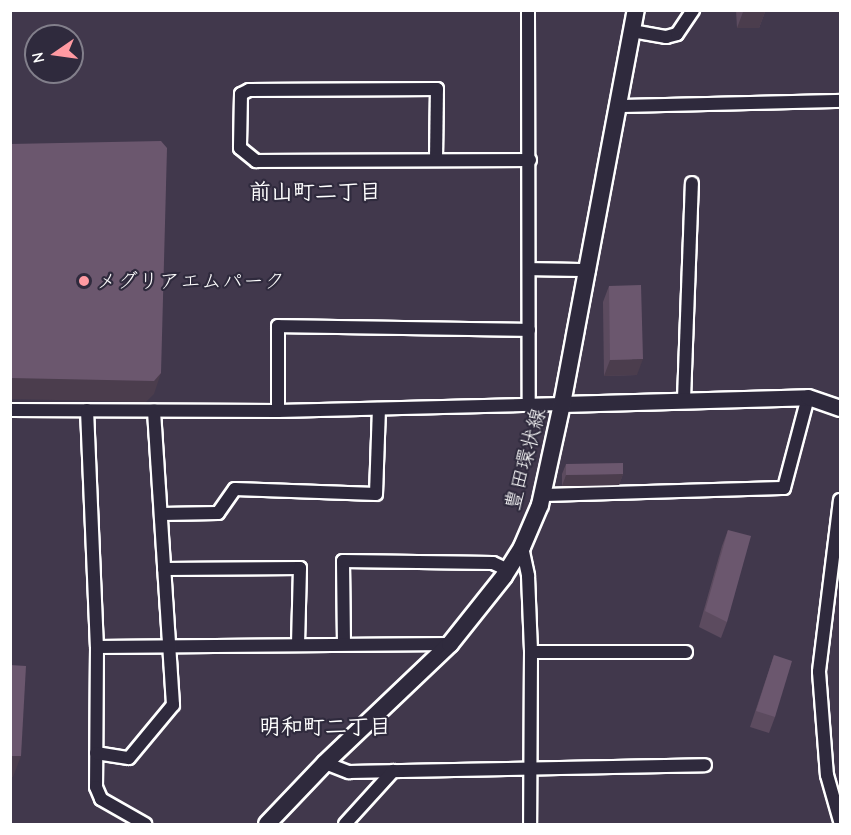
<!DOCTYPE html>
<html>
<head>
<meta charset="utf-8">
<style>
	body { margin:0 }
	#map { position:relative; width:851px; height:835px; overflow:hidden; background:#41384c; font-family:"Comic Neue","Klee One",sans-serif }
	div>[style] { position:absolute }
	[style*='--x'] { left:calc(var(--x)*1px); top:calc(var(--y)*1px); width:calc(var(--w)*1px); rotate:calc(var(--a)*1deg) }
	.roads { filter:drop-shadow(2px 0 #fff) drop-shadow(-2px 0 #fff) drop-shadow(0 2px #fff) drop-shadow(0 -2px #fff) }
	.minor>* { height:12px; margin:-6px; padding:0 6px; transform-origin:6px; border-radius:6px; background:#2f2a3d }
	.tertiary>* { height:15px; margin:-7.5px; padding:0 7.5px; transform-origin:7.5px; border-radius:7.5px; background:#2f2a3d }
	.secondary>* { height:16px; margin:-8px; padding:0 8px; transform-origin:8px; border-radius:8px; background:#2f2a3d }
	.wall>* { inset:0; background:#5c4b5f }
	.shaded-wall>* { inset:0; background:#4b3d4d }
	.building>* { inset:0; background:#6b576e }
	.dots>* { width:16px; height:16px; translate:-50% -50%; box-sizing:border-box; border:3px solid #2f2a3d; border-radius:50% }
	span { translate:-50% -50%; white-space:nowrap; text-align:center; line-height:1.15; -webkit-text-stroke:4.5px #2f2a3d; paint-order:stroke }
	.poi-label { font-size:21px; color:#fff }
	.left { translate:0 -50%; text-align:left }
	.street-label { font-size:21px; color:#fff }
	.neighbourhood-label { font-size:22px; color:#fff; font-weight:700 }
	.frame { position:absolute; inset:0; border:12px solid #fff; pointer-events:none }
	.north { position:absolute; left:24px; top:24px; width:60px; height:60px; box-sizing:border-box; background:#2f2a3d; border:2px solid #827f8b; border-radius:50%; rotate:257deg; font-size:16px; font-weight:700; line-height:24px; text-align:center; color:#fff }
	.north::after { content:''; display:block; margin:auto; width:21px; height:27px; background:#ff9aa2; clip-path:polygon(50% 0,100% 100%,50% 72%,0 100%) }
</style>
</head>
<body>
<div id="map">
	<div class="roads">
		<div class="minor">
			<i style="--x:528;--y:10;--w:395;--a:89.9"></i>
			<i style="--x:632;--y:31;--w:35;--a:10"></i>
			<i style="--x:666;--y:37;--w:11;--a:-15"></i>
			<i style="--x:677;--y:34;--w:29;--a:-56"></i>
			<i style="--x:618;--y:106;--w:222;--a:-1.3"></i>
			<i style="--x:436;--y:159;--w:70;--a:-89.2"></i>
			<i style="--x:437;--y:89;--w:188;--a:179.7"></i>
			<i style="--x:249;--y:90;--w:9;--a:153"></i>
			<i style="--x:241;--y:94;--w:54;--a:91.1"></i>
			<i style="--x:240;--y:148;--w:21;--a:39"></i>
			<i style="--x:256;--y:161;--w:274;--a:-0.2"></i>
			<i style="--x:530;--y:269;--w:59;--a:1"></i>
			<i style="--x:684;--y:399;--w:216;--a:-87.9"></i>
			<i style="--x:10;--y:410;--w:268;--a:0.2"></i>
			<i style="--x:278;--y:411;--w:284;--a:-1.4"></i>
			<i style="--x:87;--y:410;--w:237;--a:87.6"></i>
			<i style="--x:97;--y:647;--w:140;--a:90.4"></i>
			<i style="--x:96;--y:787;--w:13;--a:67"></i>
			<i style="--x:101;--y:799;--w:51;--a:29.6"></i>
			<i style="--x:278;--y:411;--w:85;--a:-90"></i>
			<i style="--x:278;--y:326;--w:251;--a:0.9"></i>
			<i style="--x:542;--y:495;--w:242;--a:-1.7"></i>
			<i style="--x:784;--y:488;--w:94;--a:-75.2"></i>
			<i style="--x:840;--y:500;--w:173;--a:97"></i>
			<i style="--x:819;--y:672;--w:103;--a:85.6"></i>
			<i style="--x:827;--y:775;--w:48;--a:74.2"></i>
			<i style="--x:161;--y:514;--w:57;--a:-1"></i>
			<i style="--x:218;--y:513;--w:29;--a:-55"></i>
			<i style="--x:235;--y:489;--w:141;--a:2"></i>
			<i style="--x:376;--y:494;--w:85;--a:-88"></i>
			<i style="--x:522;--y:547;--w:30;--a:78"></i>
			<i style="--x:528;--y:576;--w:76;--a:87.7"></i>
			<i style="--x:531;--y:652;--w:172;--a:90.3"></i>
			<i style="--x:164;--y:569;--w:136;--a:-0.4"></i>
			<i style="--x:300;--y:568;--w:76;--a:91.5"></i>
			<i style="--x:344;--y:644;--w:83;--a:-90.7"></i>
			<i style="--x:343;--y:561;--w:150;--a:0.8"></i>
			<i style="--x:493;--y:563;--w:17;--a:25"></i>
			<i style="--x:97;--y:647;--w:353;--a:-0.5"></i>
			<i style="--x:531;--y:652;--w:155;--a:0"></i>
			<i style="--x:96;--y:753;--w:33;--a:9"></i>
			<i style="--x:129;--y:758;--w:69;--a:-50.3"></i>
			<i style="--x:173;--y:705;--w:295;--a:-93.7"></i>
			<i style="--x:325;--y:763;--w:26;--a:21"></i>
			<i style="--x:349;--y:772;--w:356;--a:-1.1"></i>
			<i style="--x:345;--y:824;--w:72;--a:-47.8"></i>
		</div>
		<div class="tertiary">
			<i style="--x:562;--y:404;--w:246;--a:-1.6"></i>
			<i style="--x:808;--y:397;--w:34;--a:19"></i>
		</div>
		<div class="secondary">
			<i style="--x:267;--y:824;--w:84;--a:-46.4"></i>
			<i style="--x:325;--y:763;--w:173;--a:-43.6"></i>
			<i style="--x:450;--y:644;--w:87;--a:-51.5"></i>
			<i style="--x:504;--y:576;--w:34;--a:-58"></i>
			<i style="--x:522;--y:547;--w:46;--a:-66.8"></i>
			<i style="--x:540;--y:505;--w:103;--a:-77.7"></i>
			<i style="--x:562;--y:404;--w:401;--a:-79.4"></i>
		</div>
	</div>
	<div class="wall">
		<i style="clip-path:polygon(736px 10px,765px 10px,765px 12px,759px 28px,737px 28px)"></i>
		<i style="clip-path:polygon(609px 286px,637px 375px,604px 376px,603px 302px)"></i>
		<i style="clip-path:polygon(566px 464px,623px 474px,619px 485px,562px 486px,562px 474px)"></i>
		<i style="clip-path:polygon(728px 530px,727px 622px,721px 638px,699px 627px,722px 546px)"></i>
		<i style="clip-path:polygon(774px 655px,775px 717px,769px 733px,750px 727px)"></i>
	</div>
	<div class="shaded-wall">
		<i style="clip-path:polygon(743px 12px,765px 12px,759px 28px,737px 28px)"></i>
		<i style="clip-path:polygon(643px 359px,637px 375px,604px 376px,610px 360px)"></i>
		<i style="clip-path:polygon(161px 373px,154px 394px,146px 402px,10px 399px,10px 378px)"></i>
		<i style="clip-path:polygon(623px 474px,619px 485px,562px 486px,566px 475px)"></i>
		<i style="clip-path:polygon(10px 756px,21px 756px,13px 777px,10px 777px)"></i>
	</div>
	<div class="building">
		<i style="clip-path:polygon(743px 10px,765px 10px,765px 12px,743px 12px)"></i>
		<i style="clip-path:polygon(161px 141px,167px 148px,161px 373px,154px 381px,10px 378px,10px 144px)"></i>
		<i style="clip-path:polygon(641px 285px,643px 359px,610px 360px,609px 286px)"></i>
		<i style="clip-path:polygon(623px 463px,623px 474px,566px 475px,566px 464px)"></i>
		<i style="clip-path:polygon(728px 530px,751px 536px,727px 622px,705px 611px)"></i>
		<i style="clip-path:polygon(774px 655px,792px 661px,775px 717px,756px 711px)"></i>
		<i style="clip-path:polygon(10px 665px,26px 666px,21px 756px,10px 756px)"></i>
	</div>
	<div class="dots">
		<i style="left:84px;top:281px;background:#ff9aa2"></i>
	</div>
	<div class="poi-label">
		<span class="left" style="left:96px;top:281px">メグリアエムパーク</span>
	</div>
	<div class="street-label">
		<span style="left:525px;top:459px;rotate:-75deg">豊田環状線</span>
	</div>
	<div class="neighbourhood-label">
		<span style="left:315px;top:193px">前山町二丁目</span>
		<span style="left:325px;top:728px">明和町二丁目</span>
	</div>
	<div class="frame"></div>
	<div class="north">N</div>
</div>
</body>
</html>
